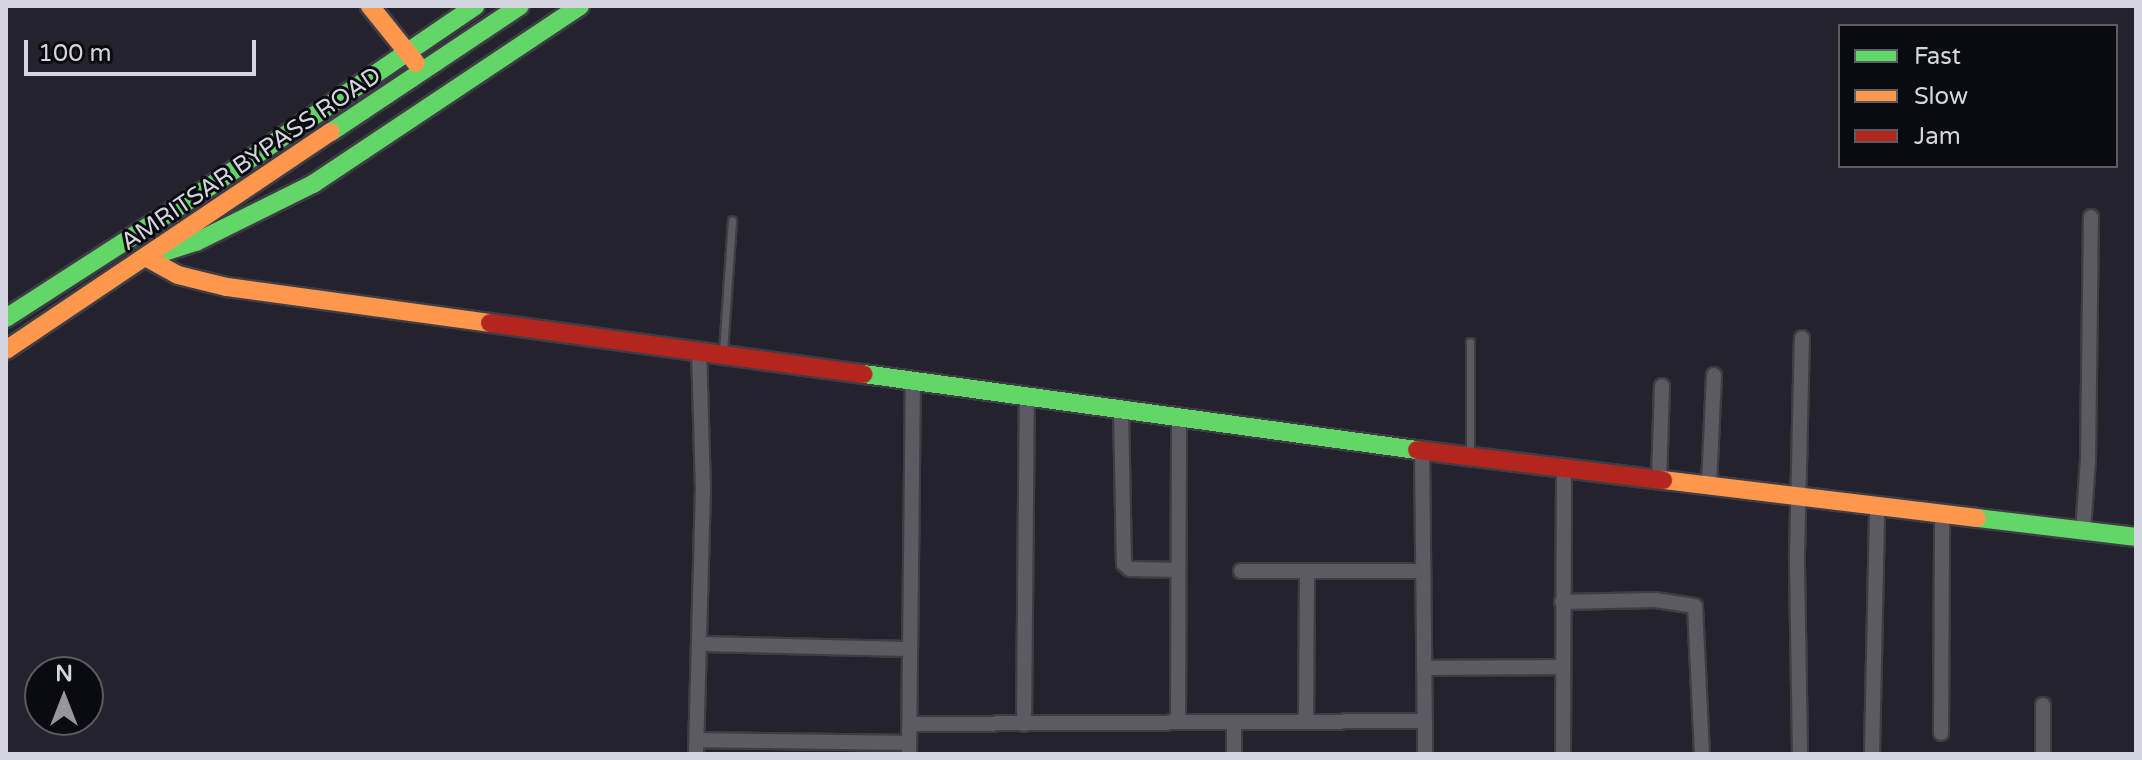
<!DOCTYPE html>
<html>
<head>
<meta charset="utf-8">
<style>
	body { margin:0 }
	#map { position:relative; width:2142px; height:760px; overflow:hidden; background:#24222c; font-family:"Varela Round",sans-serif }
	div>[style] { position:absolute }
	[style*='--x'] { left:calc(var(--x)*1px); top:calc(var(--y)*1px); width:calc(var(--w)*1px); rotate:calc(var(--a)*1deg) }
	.roads { filter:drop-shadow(2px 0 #3e3c45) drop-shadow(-2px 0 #3e3c45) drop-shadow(0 2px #3e3c45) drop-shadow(0 -2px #3e3c45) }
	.lane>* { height:7px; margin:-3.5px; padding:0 3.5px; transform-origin:3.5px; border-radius:3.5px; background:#5c5b63 }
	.street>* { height:14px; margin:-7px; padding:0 7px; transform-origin:7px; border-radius:7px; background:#5c5b63 }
	.fast>* { height:18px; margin:-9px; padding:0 9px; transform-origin:9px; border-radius:9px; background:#63d668 }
	.slow>* { height:18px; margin:-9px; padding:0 9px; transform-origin:9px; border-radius:9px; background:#ff974d }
	.jam>* { height:18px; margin:-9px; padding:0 9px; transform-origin:9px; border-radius:9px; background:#b3261e }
	span { translate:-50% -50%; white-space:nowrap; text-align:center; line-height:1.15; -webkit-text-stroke:6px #0a0a11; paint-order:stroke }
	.street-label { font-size:24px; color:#d5d5df }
	.frame { position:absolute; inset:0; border:8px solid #d5d5df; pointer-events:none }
	.legend { position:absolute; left:1838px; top:24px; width:280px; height:144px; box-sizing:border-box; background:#0a0a11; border:2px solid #5b5b63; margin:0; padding:10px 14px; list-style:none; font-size:24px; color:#d5d5df }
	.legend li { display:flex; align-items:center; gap:16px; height:40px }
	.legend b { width:40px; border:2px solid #5b5b63 }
	.north { position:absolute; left:24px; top:656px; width:80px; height:80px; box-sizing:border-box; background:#0a0a11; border:2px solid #5b5b63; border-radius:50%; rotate:0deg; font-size:22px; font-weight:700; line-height:32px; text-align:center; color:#d5d5df }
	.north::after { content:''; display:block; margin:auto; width:28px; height:36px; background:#9796a0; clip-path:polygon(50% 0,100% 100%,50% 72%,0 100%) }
	.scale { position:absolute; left:24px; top:40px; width:232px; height:36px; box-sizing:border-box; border:4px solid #d5d5df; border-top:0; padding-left:10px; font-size:24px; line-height:28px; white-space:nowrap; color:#d5d5df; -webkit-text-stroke:6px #0a0a11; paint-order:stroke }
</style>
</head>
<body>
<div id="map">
	<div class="roads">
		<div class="lane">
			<i style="--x:1470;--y:342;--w:113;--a:90"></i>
			<i style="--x:723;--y:352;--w:132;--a:-86.1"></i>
		</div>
		<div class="street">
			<i style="--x:1121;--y:409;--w:155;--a:88.9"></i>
			<i style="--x:1124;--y:564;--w:8;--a:40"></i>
			<i style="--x:1130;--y:569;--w:48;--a:1.2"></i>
			<i style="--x:1422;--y:451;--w:270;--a:89.4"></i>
			<i style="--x:1659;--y:481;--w:95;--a:-88.2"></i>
			<i style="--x:1709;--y:486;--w:111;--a:-87.4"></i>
			<i style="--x:2083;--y:531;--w:71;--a:-86"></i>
			<i style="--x:2088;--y:460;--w:243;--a:-89.3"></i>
			<i style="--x:1241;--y:571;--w:181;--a:0"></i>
			<i style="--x:1562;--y:602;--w:93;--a:-1.2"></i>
			<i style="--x:1655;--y:600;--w:40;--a:8.5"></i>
			<i style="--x:1695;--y:606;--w:148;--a:87.3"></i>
			<i style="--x:699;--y:644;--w:210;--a:1.4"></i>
			<i style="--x:1424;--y:668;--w:139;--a:-0.4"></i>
			<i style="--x:1178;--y:722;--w:304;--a:-89.8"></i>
			<i style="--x:1306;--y:722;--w:151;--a:-89.6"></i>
			<i style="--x:910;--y:724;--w:515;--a:-0.33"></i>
			<i style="--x:1425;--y:721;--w:33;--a:90"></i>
			<i style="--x:1024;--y:724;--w:328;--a:-89.5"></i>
			<i style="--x:1941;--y:733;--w:219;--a:-89.7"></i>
			<i style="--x:697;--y:740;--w:212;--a:0.8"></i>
			<i style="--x:696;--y:754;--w:263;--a:-88.5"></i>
			<i style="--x:703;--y:491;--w:140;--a:-91.6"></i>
			<i style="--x:909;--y:754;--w:375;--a:-89.4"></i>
			<i style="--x:1234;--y:754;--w:31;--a:-90"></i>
			<i style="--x:1563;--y:754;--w:285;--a:-89.8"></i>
			<i style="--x:1800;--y:754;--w:199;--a:-90.9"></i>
			<i style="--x:1797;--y:555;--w:217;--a:-88.7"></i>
			<i style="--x:1872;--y:754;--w:247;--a:-88.8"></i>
			<i style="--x:2043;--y:754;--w:49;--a:-90"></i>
		</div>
		<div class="fast">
			<i style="--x:331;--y:132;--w:227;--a:-33.7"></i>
			<i style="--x:158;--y:254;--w:40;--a:-18"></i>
			<i style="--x:196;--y:242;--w:131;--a:-26.4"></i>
			<i style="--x:313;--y:184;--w:321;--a:-33.7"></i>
			<i style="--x:6;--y:318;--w:242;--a:-32.8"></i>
			<i style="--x:209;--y:187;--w:322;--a:-34.2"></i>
			<i style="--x:864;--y:374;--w:558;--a:7.83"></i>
			<i style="--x:1977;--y:518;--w:160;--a:6.8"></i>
		</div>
		<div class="slow">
			<i style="--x:370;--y:6;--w:73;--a:51.1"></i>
			<i style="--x:147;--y:258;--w:35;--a:29"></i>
			<i style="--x:178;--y:275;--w:50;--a:13.8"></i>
			<i style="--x:227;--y:287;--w:265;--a:7.8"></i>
			<i style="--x:6;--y:350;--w:391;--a:-33.9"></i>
			<i style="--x:1663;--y:480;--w:316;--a:6.9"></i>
		</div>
		<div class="jam">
			<i style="--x:490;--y:323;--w:377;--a:7.8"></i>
			<i style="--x:1417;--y:450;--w:248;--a:7"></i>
		</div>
	</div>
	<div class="street-label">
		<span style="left:251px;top:159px;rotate:-34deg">AMRITSAR BYPASS ROAD</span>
	</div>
	<div class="frame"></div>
	<ul class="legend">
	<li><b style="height:10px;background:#63d668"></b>Fast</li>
	<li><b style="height:10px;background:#ff974d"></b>Slow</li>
	<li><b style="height:10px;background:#b3261e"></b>Jam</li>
	</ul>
	<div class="north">N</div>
	<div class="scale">100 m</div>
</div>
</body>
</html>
